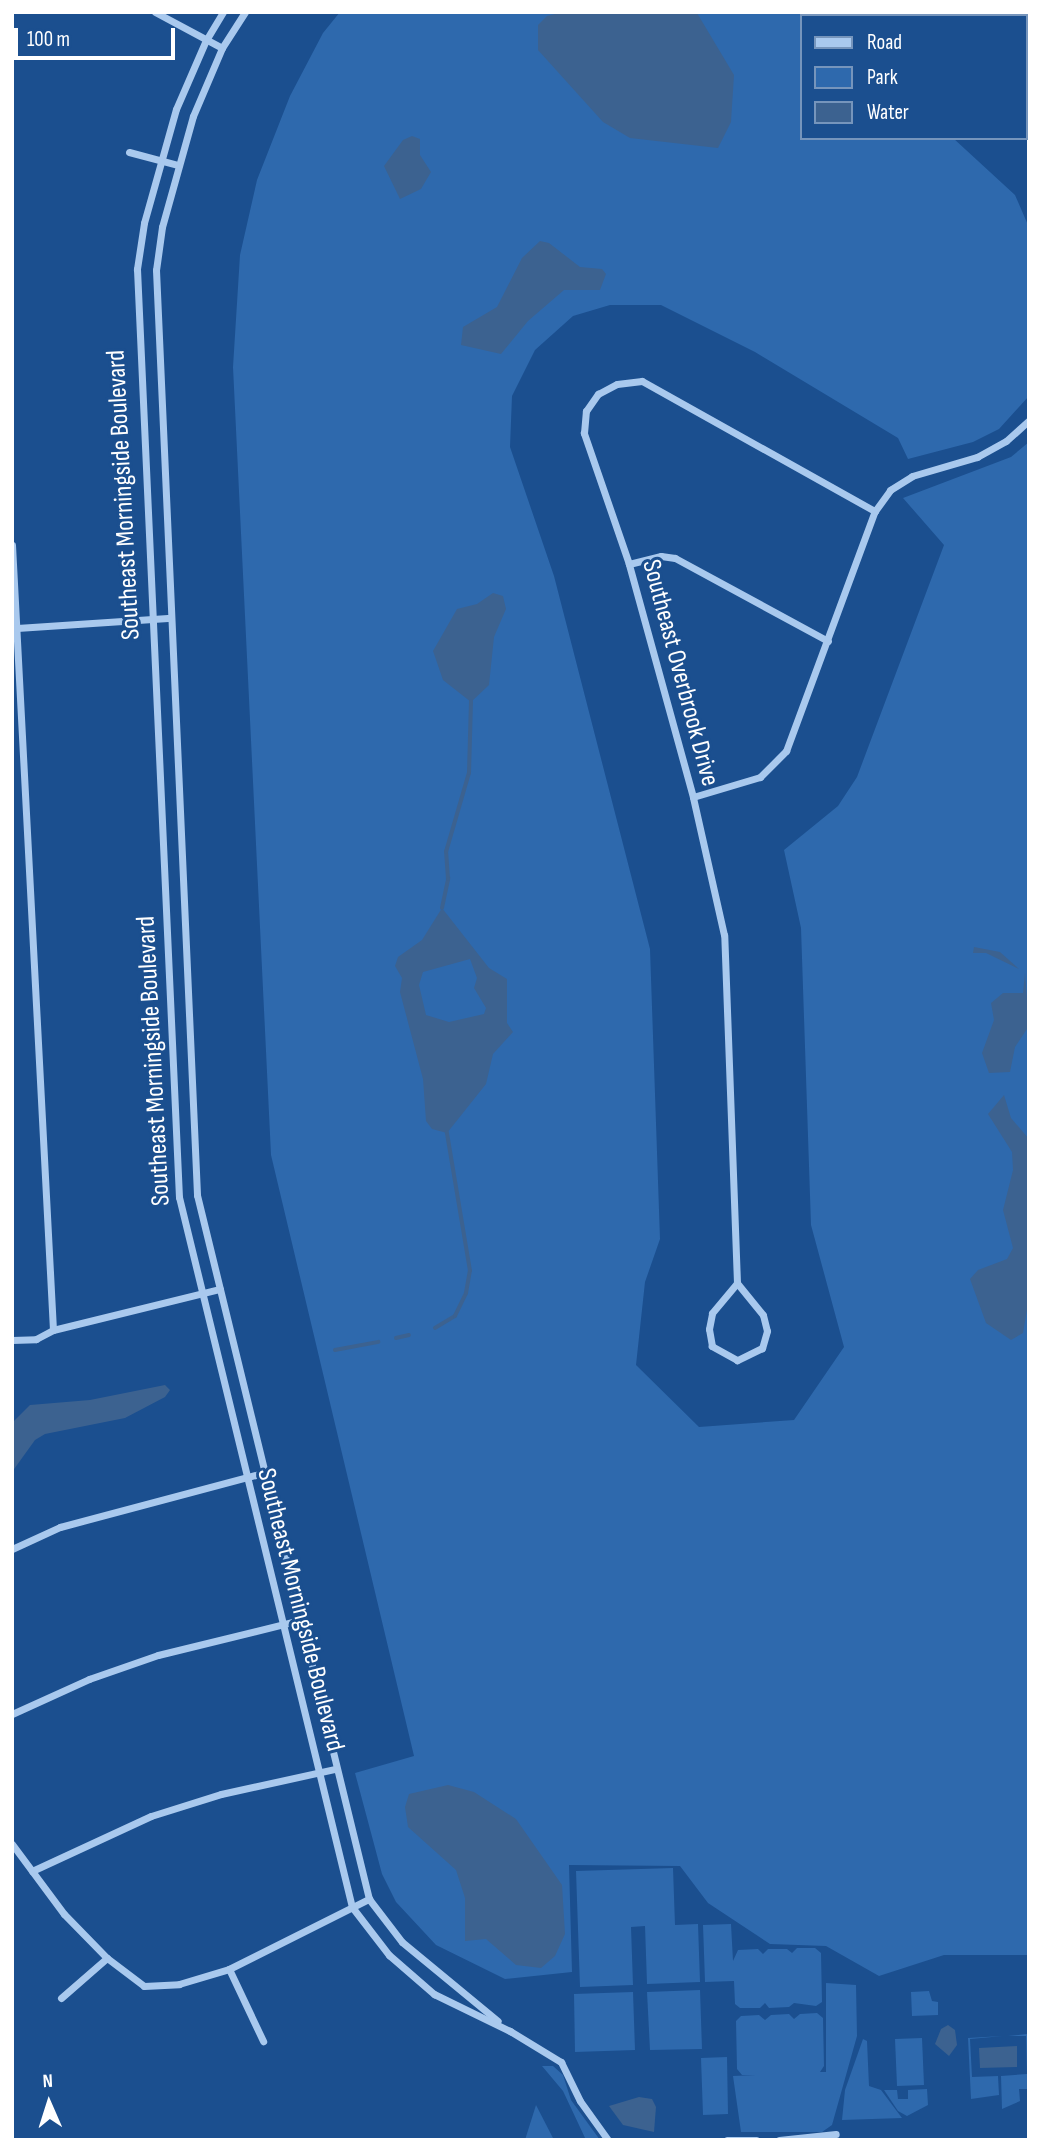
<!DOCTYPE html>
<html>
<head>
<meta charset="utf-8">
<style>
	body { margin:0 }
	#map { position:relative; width:1041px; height:2152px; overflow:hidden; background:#1b4f8f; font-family:"Sofia Sans Condensed",sans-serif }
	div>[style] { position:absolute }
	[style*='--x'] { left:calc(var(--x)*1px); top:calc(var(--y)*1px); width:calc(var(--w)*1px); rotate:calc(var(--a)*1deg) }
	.green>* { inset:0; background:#2e69ad }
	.water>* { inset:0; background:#3c6290 }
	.stream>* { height:3.5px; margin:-1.75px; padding:0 1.75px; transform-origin:1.75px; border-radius:1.75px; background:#3c6290 }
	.street>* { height:7px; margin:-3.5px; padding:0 3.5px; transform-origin:3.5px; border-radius:3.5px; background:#a9c9ee }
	span { translate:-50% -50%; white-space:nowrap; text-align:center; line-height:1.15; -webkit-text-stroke:6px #1b4f8f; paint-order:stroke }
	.street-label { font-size:26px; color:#fff }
	.frame { position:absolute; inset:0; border:14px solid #fff; pointer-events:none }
	.legend { position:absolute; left:800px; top:14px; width:228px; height:126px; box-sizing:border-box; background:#1b4f8f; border:2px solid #7695bc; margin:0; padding:9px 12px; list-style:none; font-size:21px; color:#fff }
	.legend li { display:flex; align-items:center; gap:14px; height:35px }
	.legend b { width:35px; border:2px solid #7695bc }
	.north { position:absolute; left:14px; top:2068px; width:70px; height:70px; -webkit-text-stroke:5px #1b4f8f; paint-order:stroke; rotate:357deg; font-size:19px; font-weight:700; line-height:28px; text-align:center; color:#fff }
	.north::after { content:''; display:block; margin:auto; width:24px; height:32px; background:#fff; clip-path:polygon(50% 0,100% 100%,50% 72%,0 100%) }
	.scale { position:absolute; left:14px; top:28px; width:161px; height:32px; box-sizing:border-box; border:4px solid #fff; border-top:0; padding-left:9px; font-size:21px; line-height:24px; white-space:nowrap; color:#fff; -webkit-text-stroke:5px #1b4f8f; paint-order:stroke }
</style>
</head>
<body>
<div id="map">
	<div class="green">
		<i style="clip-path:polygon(340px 12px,858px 12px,859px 16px,801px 16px,801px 138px,953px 138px,1015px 195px,1028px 225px,1029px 396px,999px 429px,973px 442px,908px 459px,898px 438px,755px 352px,661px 305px,610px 305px,573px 316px,535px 350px,512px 396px,510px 447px,554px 576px,650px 949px,660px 1239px,645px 1282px,636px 1365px,699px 1427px,794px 1420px,844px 1347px,811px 1225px,801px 928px,784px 850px,838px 806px,857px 777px,944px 545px,903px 498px,1011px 457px,1029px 442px,1029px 1955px,944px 1955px,879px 1976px,826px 1946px,770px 1944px,708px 1903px,680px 1866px,569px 1865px,572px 1972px,505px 1979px,436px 1945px,396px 1902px,382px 1874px,355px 1773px,414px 1756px,271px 1155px,233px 367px,240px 255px,257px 180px,290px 96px,323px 33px)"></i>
		<i style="clip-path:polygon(673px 1868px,675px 1925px,698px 1924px,700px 1982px,647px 1984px,645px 1926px,631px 1927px,633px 1985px,580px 1987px,576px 1871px)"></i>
		<i style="clip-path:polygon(731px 1924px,733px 1961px,738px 1950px,758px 1949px,763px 1954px,768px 1949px,787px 1949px,792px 1953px,797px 1948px,815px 1948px,821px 1953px,822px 2002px,816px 2006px,794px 2003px,789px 2007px,769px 2008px,765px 2003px,760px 2008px,740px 2008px,735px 2004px,734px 1981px,705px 1982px,703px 1925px)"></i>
		<i style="clip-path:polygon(826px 1983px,856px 1985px,857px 2036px,832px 2125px,822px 2132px,741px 2132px,733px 2076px,756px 2075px,742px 2075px,737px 2069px,736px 2021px,741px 2016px,759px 2015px,765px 2020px,771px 2015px,789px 2014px,794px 2019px,800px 2014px,817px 2013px,823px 2018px,824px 2066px,820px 2072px,826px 2072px)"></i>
		<i style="clip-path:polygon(700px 1990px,702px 2049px,650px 2050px,647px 1992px)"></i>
		<i style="clip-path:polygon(929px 1991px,932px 2001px,938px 2002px,938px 2015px,912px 2016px,911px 1992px)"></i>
		<i style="clip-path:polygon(633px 1992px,635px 2050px,575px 2052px,574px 1994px)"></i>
		<i style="clip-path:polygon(1027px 2034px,1029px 2089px,1019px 2089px,1020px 2101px,1002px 2109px,1001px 2076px,1027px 2074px,1026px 2036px,1008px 2036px)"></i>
		<i style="clip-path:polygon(1003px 2036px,970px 2039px,972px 2077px,998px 2076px,999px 2095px,971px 2099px,968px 2038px)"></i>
		<i style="clip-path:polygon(922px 2038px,924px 2085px,897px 2086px,895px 2039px)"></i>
		<i style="clip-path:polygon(863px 2039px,867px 2041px,869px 2086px,881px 2090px,902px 2118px,842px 2120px,845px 2090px)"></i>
		<i style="clip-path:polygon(727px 2057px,728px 2114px,703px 2115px,701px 2058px)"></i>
		<i style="clip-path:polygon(542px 2066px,553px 2066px,563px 2075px,571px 2100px,600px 2140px,586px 2140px,563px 2091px)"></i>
		<i style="clip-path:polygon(927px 2089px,928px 2105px,907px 2116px,898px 2111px,884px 2090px,897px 2090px,898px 2099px,908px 2099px,908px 2090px)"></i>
		<i style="clip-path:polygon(536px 2105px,554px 2140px,525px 2140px)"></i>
	</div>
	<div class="water">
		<i style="clip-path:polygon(563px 12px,697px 13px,734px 75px,731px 122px,718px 148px,630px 138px,603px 122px,538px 50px,538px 25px,547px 16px)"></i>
		<i style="clip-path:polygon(412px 136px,420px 139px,420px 155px,431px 172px,421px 189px,400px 199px,384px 166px,403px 140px)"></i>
		<i style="clip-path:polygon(540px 241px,549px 243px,580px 267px,602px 269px,606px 274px,600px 290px,564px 290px,528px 321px,501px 354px,461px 345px,463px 327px,497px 307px,522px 258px)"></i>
		<i style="clip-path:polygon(493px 593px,503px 596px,506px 609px,494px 637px,489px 685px,471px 702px,443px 680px,433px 651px,457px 609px,477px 604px)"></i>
		<i style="clip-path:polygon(evenodd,442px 908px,489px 968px,507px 979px,507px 1023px,513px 1032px,493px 1054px,486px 1084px,447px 1133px,432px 1129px,426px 1121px,423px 1079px,400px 992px,402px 978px,395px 966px,398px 957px,422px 940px,442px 908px,470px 959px,477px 978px,474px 988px,486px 1008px,484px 1014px,449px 1022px,426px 1015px,419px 985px,423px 972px,470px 959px)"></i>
		<i style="clip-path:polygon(974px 947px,1000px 952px,1019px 969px,986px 953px,973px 953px)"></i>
		<i style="clip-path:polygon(1025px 973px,1029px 1026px,1015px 1047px,1010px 1072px,989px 1073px,982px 1053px,994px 1020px,991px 1003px,1003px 993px,1023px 993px)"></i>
		<i style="clip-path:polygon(1004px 1095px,1011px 1118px,1029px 1139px,1029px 1298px,1023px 1333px,1011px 1340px,986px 1323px,970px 1279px,978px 1270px,1007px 1259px,1013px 1248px,1003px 1210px,1013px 1170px,1012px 1152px,988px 1114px)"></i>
		<i style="clip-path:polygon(165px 1385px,170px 1390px,165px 1397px,125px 1418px,45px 1434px,35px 1440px,12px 1472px,12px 1423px,30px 1405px,90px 1400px)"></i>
		<i style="clip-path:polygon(448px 1785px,474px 1792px,516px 1819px,562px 1885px,565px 1934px,555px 1956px,541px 1968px,516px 1965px,486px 1939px,465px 1941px,465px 1898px,456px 1870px,408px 1827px,405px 1807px,409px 1794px)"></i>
		<i style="clip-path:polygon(948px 2025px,955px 2030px,957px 2045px,949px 2056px,935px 2044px,941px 2029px)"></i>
		<i style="clip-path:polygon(1017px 2046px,1017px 2067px,980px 2068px,979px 2048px)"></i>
		<i style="clip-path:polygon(639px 2097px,652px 2099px,656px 2107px,654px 2132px,623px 2125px,609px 2106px)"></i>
	</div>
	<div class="stream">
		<i style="--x:442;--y:908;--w:30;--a:-78"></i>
		<i style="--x:448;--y:879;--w:27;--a:-94"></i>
		<i style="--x:446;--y:852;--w:82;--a:-73.8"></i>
		<i style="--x:469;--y:773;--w:71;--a:-88.4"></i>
		<i style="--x:435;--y:1328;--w:23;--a:-31"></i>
		<i style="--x:455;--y:1316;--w:25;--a:-64"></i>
		<i style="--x:466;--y:1293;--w:22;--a:-80"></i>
		<i style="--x:470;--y:1271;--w:140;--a:-99.5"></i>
		<i style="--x:396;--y:1338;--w:13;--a:-13"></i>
		<i style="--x:335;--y:1350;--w:44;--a:-10.5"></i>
	</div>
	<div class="street">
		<i style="--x:155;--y:12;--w:76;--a:28.2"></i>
		<i style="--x:223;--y:12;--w:33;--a:121"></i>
		<i style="--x:206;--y:40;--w:75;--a:113.5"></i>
		<i style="--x:176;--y:109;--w:118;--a:105.7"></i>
		<i style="--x:144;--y:223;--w:47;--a:98.7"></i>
		<i style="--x:137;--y:269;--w:929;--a:87.41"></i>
		<i style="--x:179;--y:1197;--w:731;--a:76.31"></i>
		<i style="--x:352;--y:1907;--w:61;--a:52.4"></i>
		<i style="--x:389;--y:1955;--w:60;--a:40.9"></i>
		<i style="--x:434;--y:1994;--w:85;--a:26"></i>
		<i style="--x:510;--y:2031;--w:60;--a:31.3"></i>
		<i style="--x:561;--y:2062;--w:43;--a:64"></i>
		<i style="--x:580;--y:2101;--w:48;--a:54.3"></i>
		<i style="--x:245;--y:12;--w:43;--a:122.6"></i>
		<i style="--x:222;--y:48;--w:74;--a:113.1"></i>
		<i style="--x:193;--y:116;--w:115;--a:105.6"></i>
		<i style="--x:162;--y:227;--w:43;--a:97.9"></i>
		<i style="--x:156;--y:270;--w:926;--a:87.46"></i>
		<i style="--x:197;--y:1195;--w:725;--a:76.27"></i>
		<i style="--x:369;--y:1899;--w:54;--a:52.5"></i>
		<i style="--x:402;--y:1942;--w:124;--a:39.5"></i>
		<i style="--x:945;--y:12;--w:4;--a:63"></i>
		<i style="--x:1025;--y:106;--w:6;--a:45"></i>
		<i style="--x:129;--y:152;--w:51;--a:14.9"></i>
		<i style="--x:12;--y:545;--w:786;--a:87.01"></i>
		<i style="--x:629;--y:564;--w:33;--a:-14"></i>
		<i style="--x:661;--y:556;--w:14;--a:8"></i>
		<i style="--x:675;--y:558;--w:174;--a:28.5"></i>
		<i style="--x:17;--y:628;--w:151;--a:-3.8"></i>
		<i style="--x:693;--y:797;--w:70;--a:-16.6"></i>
		<i style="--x:760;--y:777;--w:37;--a:-45"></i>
		<i style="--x:786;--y:751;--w:256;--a:-69.7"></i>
		<i style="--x:875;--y:511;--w:26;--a:-54"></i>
		<i style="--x:890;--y:490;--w:26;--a:-32"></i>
		<i style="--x:912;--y:476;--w:68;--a:-16.3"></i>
		<i style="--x:977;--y:457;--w:33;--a:-29"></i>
		<i style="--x:1006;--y:441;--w:31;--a:-42"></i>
		<i style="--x:737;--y:1283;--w:41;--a:50.9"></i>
		<i style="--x:763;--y:1315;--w:16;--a:76"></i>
		<i style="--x:767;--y:1331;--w:18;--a:106"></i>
		<i style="--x:762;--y:1348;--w:28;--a:154"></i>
		<i style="--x:737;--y:1360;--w:29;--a:-151"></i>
		<i style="--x:712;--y:1346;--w:17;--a:-100"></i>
		<i style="--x:709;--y:1329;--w:16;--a:-79"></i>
		<i style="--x:712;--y:1313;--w:39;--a:-50"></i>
		<i style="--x:737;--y:1283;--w:348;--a:-92.1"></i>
		<i style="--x:724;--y:935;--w:141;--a:-102.7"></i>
		<i style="--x:693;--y:797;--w:242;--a:-105.4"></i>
		<i style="--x:629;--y:564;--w:139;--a:-109"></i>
		<i style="--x:584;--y:433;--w:22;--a:-85"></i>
		<i style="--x:586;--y:411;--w:21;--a:-55"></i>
		<i style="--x:598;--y:394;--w:21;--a:-28"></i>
		<i style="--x:617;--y:384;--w:25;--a:-7"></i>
		<i style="--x:642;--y:381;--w:267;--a:29.2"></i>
		<i style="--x:12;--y:1340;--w:24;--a:-2"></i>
		<i style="--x:36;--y:1339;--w:19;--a:-28"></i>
		<i style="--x:53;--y:1330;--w:172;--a:-13.8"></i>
		<i style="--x:12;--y:1549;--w:53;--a:-24.6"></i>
		<i style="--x:60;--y:1527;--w:210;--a:-14.9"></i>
		<i style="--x:12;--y:1714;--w:85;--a:-24.4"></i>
		<i style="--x:89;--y:1679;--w:73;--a:-19.2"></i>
		<i style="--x:158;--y:1655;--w:146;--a:-13.8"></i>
		<i style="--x:12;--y:1844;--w:87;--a:53.4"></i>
		<i style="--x:64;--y:1914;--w:62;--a:45.7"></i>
		<i style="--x:107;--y:1958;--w:46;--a:37.1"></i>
		<i style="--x:144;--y:1986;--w:35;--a:-3"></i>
		<i style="--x:179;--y:1984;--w:52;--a:-16.7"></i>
		<i style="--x:229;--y:1969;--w:157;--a:-26.6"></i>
		<i style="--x:32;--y:1871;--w:131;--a:-24.8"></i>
		<i style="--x:151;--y:1816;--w:73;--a:-17.4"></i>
		<i style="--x:221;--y:1794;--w:117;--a:-12.4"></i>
		<i style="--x:229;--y:1969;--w:80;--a:64.7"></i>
		<i style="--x:61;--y:1998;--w:61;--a:-41"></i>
		<i style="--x:727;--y:2140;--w:29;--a:0"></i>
		<i style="--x:779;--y:2140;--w:57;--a:-6"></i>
	</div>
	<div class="street-label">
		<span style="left:124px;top:495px;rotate:-93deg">Southeast Morningside Boulevard</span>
		<span style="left:680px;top:673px;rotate:75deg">Southeast Overbrook Drive</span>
		<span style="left:154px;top:1061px;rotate:-93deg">Southeast Morningside Boulevard</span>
		<span style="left:300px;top:1610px;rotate:76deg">Southeast Morningside Boulevard</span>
	</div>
	<div class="frame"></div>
	<ul class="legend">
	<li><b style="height:9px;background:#a9c9ee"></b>Road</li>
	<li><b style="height:19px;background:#2e69ad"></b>Park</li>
	<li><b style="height:19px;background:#3c6290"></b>Water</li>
	</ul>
	<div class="north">N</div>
	<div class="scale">100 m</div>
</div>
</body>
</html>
